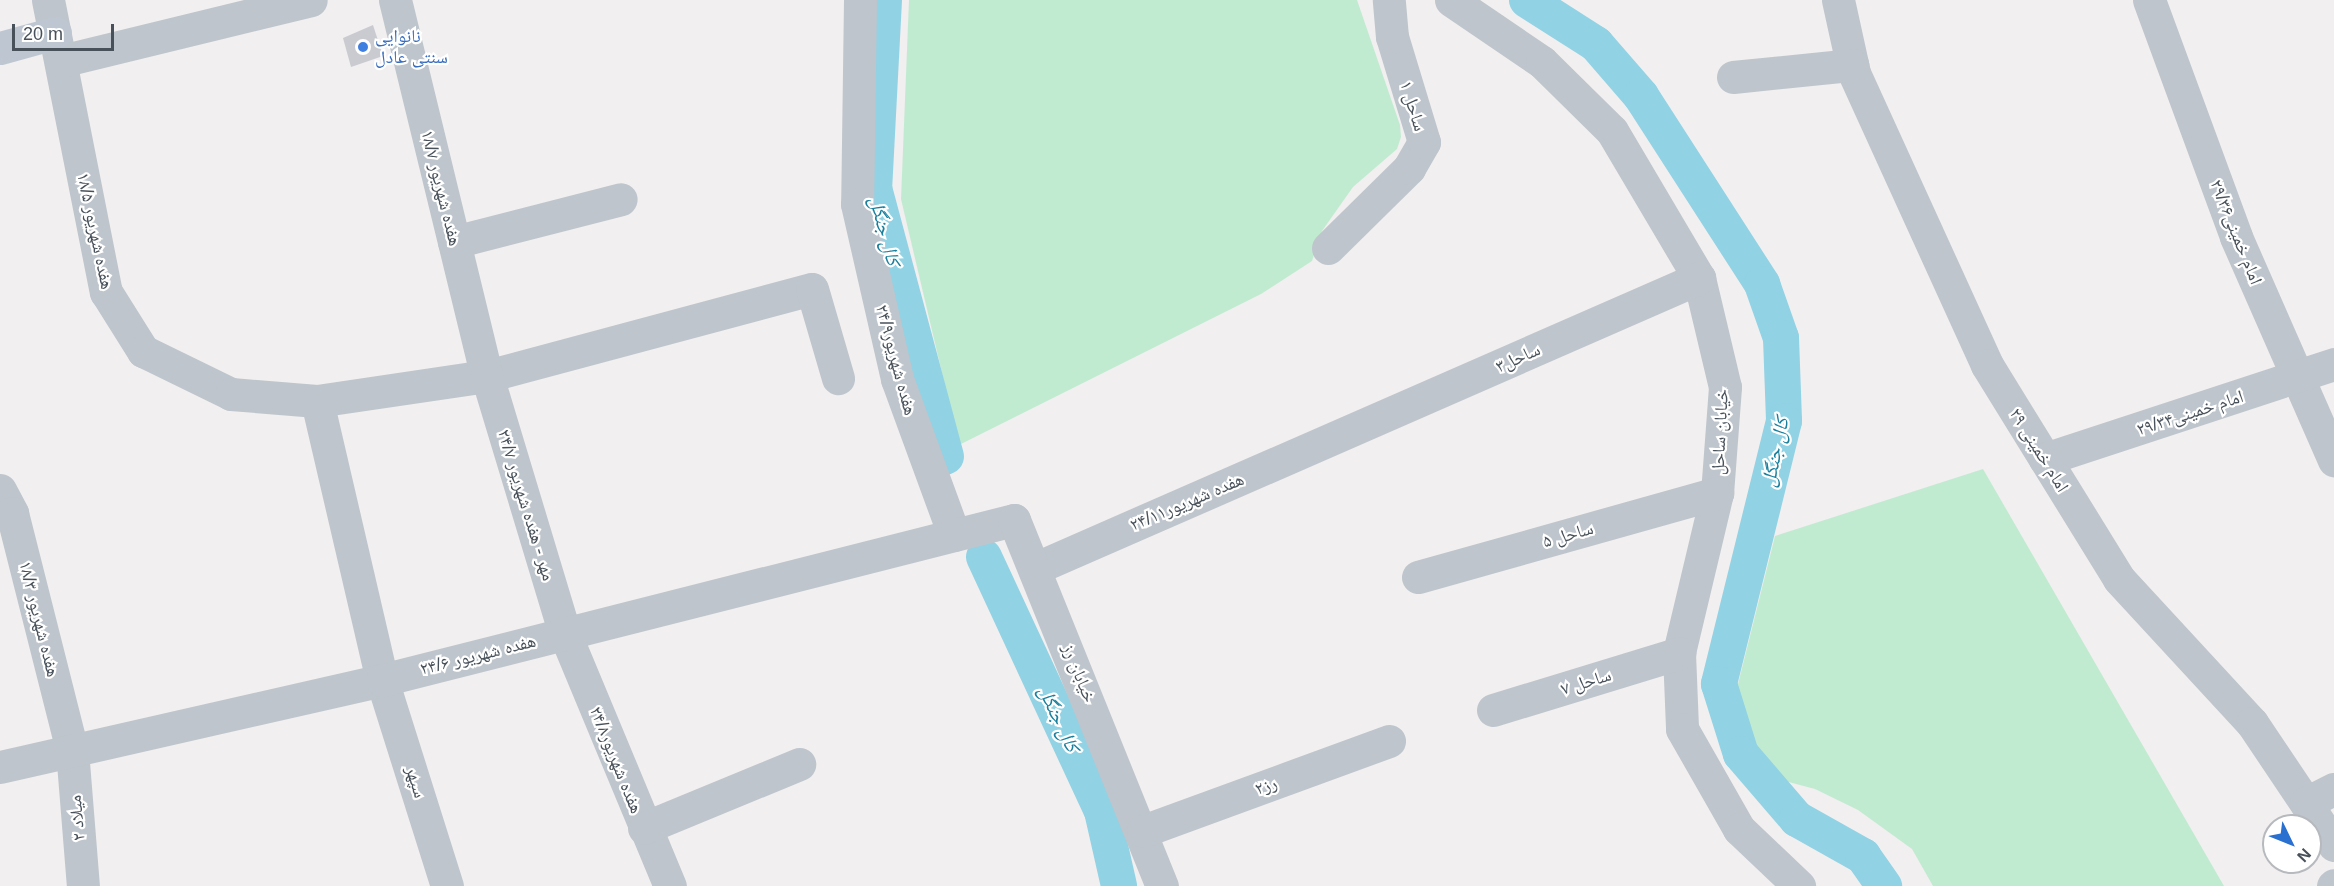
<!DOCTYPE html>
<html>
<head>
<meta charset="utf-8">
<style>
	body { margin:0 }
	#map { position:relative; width:2334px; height:886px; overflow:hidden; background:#f1efef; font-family:Helvetica,"Noto Naskh Arabic",sans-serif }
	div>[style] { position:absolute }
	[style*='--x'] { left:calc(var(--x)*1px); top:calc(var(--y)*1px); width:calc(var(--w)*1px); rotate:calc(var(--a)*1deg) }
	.green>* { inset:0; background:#c1ebd1 }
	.canal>* { height:36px; margin:-18px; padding:0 18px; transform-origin:18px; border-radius:18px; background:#91d2e4 }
	.building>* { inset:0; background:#c9cbd1 }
	.minor>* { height:33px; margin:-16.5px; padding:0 16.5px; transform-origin:16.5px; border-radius:16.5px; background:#bec5cc }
	.secondary>* { height:33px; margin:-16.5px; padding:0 16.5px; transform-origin:16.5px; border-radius:16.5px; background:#bec7d1 }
	.dots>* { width:16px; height:16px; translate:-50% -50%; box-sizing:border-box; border:3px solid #fff; border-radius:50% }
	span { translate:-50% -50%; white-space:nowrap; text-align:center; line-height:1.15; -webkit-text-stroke:4.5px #fff; paint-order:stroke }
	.shop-label { font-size:18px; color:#366cbe }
	.left { translate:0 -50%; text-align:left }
	.street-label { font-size:18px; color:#48515a }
	.water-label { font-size:20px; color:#197f9d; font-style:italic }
	.north { position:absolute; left:2262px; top:814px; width:60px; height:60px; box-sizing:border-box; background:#fff; border:2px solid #b6b9bd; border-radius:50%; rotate:133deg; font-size:16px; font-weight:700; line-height:24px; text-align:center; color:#48515a }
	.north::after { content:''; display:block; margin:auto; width:21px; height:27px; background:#2970d0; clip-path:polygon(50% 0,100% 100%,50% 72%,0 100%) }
	.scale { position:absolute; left:12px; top:24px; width:102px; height:27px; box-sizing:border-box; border:3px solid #48515a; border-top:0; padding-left:8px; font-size:18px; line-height:21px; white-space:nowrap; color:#48515a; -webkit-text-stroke:4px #fff; paint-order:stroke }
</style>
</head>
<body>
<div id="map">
	<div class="green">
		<i style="clip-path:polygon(909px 0,1357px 0,1400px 125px,1401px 137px,1397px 149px,1353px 187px,1322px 231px,1312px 261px,1261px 294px,959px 445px,901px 199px)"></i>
		<i style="clip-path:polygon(1983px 469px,2224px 886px,1933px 886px,1912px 849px,1858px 810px,1815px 789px,1781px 780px,1754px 743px,1737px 688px,1775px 536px)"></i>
	</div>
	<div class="canal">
		<i style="--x:884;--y:0;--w:188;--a:93"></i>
		<i style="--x:874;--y:188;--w:278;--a:75"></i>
		<i style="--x:1527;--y:0;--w:82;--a:32.5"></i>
		<i style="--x:1596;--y:44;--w:69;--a:49.1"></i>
		<i style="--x:1641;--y:96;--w:224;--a:57.2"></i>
		<i style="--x:1762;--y:284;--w:57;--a:70.6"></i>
		<i style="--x:1781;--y:338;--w:83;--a:87.9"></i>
		<i style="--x:1784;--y:421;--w:271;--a:103.9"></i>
		<i style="--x:1719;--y:684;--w:73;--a:72.6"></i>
		<i style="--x:1741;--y:754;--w:86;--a:49.3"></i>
		<i style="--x:1797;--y:819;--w:76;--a:29.3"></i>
		<i style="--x:1863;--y:856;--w:37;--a:55"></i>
		<i style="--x:984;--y:557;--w:280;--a:65.1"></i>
		<i style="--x:1102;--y:811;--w:77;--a:77.2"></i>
	</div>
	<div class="building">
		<i style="clip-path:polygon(373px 25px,383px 56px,351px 67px,343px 38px)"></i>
	</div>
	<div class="minor">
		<i style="--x:48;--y:0;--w:298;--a:78.8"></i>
		<i style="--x:106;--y:292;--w:70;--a:57.9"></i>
		<i style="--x:143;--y:351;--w:98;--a:26"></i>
		<i style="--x:231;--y:394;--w:86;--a:4.7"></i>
		<i style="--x:317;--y:401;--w:172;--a:-8.4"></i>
		<i style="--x:487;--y:376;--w:336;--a:-15"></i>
		<i style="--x:812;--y:289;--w:93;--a:73.7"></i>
		<i style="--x:395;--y:0;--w:387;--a:76.3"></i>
		<i style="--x:487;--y:376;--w:270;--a:73.2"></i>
		<i style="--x:565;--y:634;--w:273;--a:67.4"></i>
		<i style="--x:860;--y:0;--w:204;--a:90.8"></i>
		<i style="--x:857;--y:204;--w:180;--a:77.1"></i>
		<i style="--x:897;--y:379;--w:166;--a:69.9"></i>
		<i style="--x:1451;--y:0;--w:110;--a:34.3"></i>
		<i style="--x:1542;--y:62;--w:98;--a:44.6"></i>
		<i style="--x:1612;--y:131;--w:171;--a:59.4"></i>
		<i style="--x:1699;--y:278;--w:112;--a:76.6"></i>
		<i style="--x:1725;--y:387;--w:106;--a:94.3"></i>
		<i style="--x:1717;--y:493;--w:164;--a:103.4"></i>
		<i style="--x:1679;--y:653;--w:76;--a:87.7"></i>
		<i style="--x:1682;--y:729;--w:115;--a:60.3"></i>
		<i style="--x:1739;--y:829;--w:83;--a:43.5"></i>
		<i style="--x:1838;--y:0;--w:75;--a:77.6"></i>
		<i style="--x:1854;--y:73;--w:321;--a:65.5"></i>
		<i style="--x:1987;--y:365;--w:251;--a:58.3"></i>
		<i style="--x:2119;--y:579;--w:196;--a:47.3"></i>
		<i style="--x:2252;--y:723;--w:147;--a:56.1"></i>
		<i style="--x:2149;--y:0;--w:252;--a:69.8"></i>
		<i style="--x:2236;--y:237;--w:244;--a:66.3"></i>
		<i style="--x:61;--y:61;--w:257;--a:-13.7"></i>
		<i style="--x:1733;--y:77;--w:120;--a:-5.8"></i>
		<i style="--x:454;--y:242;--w:172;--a:-14.4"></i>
		<i style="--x:1328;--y:248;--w:114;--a:-44.6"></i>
		<i style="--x:1409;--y:168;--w:30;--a:-60"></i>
		<i style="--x:1424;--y:142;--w:110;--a:-106.9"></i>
		<i style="--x:1392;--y:37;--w:37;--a:-95"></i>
		<i style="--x:317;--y:401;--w:286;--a:76.9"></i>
		<i style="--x:382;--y:680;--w:216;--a:72.5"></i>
		<i style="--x:2045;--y:459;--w:304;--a:-18.2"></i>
		<i style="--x:0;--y:490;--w:26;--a:62"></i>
		<i style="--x:12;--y:513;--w:244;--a:75.8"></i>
		<i style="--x:72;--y:750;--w:136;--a:85.4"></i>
		<i style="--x:1036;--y:568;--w:724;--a:-23.62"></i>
		<i style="--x:1418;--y:577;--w:311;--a:-15.7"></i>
		<i style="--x:1493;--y:710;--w:195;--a:-17"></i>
		<i style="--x:0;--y:767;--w:392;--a:-12.8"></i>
		<i style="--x:382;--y:680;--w:652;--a:-14.21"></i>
		<i style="--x:1014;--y:520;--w:395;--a:68"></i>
		<i style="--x:2306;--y:803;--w:31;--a:-27"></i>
		<i style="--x:644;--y:828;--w:168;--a:-22.4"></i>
		<i style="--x:1143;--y:831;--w:262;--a:-20.1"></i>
		<i style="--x:2333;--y:886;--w:1;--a:-45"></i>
	</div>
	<div class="secondary">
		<i style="--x:0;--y:48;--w:57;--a:-15.3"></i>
	</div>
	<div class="dots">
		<i style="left:363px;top:47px;background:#3f7fe0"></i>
	</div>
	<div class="shop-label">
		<span class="left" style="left:375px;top:47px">نانوایی<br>سنتی عادل</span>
	</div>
	<div class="street-label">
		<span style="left:1413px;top:106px;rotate:73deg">ساحل ۱</span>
		<span style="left:441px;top:188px;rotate:76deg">هفده شهریور ۱۸/۷</span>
		<span style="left:95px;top:231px;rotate:78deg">هفده شهریور ۱۸/۵</span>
		<span style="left:2236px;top:232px;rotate:68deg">امام خمینی۲۹/۳۶</span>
		<span style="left:1518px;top:358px;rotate:-24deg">ساحل۳</span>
		<span style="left:896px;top:360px;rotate:75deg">هفده شهریور۲۴/۹</span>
		<span style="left:2190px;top:413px;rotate:-18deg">امام خمینی۲۹/۳۴</span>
		<span style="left:1720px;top:432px;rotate:-87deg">خیابان ساحل</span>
		<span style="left:2039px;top:450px;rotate:58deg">امام خمینی ۲۹</span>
		<span style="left:1187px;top:502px;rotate:-23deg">هفده شهریور۲۴/۱۱</span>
		<span style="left:526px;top:505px;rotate:73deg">مهر - هفده شهریور ۲۴/۷</span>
		<span style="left:1568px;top:535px;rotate:-16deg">ساحل ۵</span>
		<span style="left:39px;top:619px;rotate:76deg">هفده شهریور ۱۸/۳</span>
		<span style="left:478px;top:655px;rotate:-14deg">هفده شهریور ۲۴/۶</span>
		<span style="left:1079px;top:673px;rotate:68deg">خیابان رز</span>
		<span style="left:1586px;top:682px;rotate:-17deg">ساحل ۷</span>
		<span style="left:616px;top:760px;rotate:68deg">هفده شهریور۲۴/۸</span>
		<span style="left:416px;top:782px;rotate:73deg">سپهر</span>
		<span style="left:1266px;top:786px;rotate:-20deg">رز۲</span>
		<span style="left:77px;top:818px;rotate:-95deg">میلاد ۲</span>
	</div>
	<div class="water-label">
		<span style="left:885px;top:231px;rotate:75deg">کال جنگل</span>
		<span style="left:1775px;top:452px;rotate:-78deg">کال جنگل</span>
		<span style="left:1059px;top:719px;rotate:65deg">کال جنگل</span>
	</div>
	<div class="north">N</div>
	<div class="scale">20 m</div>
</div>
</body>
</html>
